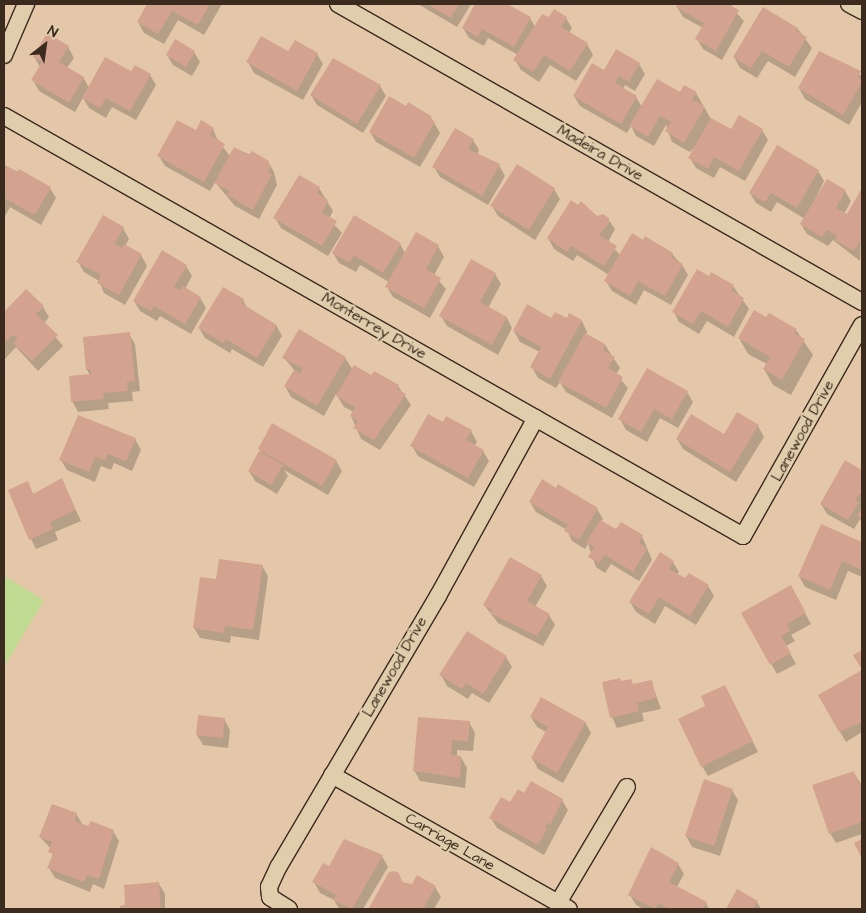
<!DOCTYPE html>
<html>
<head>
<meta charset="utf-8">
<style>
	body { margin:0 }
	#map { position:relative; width:866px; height:913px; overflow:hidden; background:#e4c7a9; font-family:"Architects Daughter",sans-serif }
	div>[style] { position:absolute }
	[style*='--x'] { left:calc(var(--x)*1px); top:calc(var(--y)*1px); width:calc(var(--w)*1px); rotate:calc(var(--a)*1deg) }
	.green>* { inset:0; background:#c0da91 }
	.shadow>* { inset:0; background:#0003 }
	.building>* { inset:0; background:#d3a38f }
	.roads { filter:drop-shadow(1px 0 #3b2a1e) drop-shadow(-1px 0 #3b2a1e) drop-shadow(0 1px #3b2a1e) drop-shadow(0 -1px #3b2a1e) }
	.minor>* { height:16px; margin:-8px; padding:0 8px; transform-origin:8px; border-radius:8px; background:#dfcdab }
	span { translate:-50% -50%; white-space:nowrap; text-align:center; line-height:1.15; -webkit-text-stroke:4.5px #dfcdab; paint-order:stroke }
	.street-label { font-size:15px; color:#3b2a1e }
	.frame { position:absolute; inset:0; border:5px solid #3b2a1e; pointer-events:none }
	.north { position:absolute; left:20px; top:20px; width:50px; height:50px; -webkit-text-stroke:4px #dfcdab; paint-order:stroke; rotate:30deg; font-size:14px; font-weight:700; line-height:20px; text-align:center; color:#3b2a1e }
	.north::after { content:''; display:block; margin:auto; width:18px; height:22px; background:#3b2a1e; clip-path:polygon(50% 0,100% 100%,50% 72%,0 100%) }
</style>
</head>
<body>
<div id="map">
	<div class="green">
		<i style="clip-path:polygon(4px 576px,44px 600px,4px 667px)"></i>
	</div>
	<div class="shadow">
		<i style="clip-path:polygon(149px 4px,222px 4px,204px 35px,178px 20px,164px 44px,144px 33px,138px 22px)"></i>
		<i style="clip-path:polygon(418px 4px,471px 4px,457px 27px)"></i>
		<i style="clip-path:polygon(476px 4px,504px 4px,530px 18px,535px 27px,549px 19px,566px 18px,572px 28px,569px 33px,587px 44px,593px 55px,576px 81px,550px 65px,539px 82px,521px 70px,515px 60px,518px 55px,488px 38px,484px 46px,469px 38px,463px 28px)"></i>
		<i style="clip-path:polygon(679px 4px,733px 4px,731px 7px,744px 21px,722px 60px,703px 49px,697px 39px,703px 28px,683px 17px,677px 7px)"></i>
		<i style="clip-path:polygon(798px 29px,812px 48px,795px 77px,768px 61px,757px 78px,740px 68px,734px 57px)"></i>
		<i style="clip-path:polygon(175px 41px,194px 52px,200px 62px,192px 76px,173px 65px,167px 55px)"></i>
		<i style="clip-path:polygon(68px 47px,74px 58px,67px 68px,83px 77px,89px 88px,132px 73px,150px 75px,156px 85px,136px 120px,112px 107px,106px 118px,89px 108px,83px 98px,75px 112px,39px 91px,33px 80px,40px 67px,34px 57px)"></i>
		<i style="clip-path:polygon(289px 53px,317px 54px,323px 64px,303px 100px,254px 73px,248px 62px)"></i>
		<i style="clip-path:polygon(820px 53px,862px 76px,862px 102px,849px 125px,805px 99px,799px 88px)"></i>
		<i style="clip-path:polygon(639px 64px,645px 74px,635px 91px,625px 85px,623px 89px,636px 97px,642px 107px,680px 94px,696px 93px,711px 119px,732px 131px,762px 130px,768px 140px,745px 181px,720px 167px,714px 178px,696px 168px,690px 158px,698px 143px,690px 152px,672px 142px,666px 125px,654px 146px,636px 136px,631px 126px,627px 133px,580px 106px,574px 96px,604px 71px)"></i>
		<i style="clip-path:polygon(380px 86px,386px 96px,363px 133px,317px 105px,311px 95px)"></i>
		<i style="clip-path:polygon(430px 116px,440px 133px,420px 167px,376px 142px,370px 132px)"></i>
		<i style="clip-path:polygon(213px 129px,218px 141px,230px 156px,234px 148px,268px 162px,274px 172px,277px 185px,259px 219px,235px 206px,215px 182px,210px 191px,165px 166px,159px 156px,196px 132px)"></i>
		<i style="clip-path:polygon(473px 140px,479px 150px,477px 155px,499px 165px,505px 176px,488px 205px,440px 177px,434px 167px)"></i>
		<i style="clip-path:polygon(4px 165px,50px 188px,56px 198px,41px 225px,10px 207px,4px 218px)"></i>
		<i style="clip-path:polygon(517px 166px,554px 189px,560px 199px,535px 240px,498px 216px,492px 206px)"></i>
		<i style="clip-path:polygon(818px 171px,824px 181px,810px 210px,828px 180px,845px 191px,851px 201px,844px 214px,847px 216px,862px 190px,860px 261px,833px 240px,828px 246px,807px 234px,801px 224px,805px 219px,777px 202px,771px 212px,756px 203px,750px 193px)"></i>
		<i style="clip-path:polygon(319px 188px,333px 211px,329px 219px,342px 233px,328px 256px,281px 228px,275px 218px)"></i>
		<i style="clip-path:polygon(597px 217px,608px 219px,615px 229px,608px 242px,620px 255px,672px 254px,682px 265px,688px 275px,671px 305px,644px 290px,636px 305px,612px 291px,606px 281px,609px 275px,577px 255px,573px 261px,554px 249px,548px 238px)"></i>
		<i style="clip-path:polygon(123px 228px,129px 239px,125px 246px,141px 255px,147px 266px,125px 305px,104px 293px,99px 281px,84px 272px,78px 262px)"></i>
		<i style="clip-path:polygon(400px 244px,405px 253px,438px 246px,444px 257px,434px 275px,446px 289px,430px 318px,393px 297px,387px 287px,389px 282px,360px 265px,356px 272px,339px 263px,333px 253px)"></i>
		<i style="clip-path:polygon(186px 266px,192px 276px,185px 289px,200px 298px,206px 308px,191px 334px,160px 316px,157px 321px,140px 311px,134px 301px)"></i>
		<i style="clip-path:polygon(495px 274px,501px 284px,488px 308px,507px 318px,512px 328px,498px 355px,447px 326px,441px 316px)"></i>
		<i style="clip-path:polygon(733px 286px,749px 309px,734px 337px,707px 321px,699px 334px,679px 322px,674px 312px)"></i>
		<i style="clip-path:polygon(26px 291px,43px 307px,49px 317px,44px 323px,63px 346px,38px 371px,16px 347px,4px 360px,4px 314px)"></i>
		<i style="clip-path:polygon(243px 300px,247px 308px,276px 325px,282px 336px,263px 367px,232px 349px,230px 353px,205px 338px,199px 328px)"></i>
		<i style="clip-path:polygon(570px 315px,582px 321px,587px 332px,586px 335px,605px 345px,620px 368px,616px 374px,628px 388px,612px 418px,566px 392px,560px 382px,556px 388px,538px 378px,532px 367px,540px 352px,520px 342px,514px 331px,552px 319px,567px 320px)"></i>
		<i style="clip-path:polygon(796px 330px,813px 355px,791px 395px,773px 385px,764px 369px,767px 364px,748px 354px,739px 338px)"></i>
		<i style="clip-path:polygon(129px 334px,135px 344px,140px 391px,132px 392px,133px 401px,108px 403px,109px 409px,78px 412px,72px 401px,90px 375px,87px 370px)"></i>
		<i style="clip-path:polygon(284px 358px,345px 358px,353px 370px,398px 386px,411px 405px,380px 450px,361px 439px,351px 416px,354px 412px,344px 407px,336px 394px,324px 416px,291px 397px,285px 386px,295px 371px)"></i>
		<i style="clip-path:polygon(687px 392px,693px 402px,678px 428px,660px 418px,647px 442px,626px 430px,620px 419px)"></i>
		<i style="clip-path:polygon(443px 424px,471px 431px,477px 442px,474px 446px,483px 451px,489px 461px,474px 487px,418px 456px,412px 446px)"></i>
		<i style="clip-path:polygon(758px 426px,764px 437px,736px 482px,683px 449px,677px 439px,724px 436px)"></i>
		<i style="clip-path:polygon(135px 439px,141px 450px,132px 471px,114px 463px,111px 470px,101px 466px,95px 482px,67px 470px,61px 460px)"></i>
		<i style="clip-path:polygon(259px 449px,336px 461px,342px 471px,328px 495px,284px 470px,288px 476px,277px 494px,255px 481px,249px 471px,263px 455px)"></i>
		<i style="clip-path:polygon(846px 462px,862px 471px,862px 523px,860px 519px,854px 529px,827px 514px,821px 504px)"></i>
		<i style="clip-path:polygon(61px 479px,81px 521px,55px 532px,58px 540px,36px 549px,31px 539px,27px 483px,34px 495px)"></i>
		<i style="clip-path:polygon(530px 502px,597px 509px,603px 519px,601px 522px,616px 531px,642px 536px,652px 560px,639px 581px,611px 564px,605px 573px,596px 567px,588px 544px,585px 549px,572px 541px,567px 530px,536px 512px)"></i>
		<i style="clip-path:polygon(821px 526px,862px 543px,862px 577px,848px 571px,836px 600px,805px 587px,799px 576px)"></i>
		<i style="clip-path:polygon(673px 562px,679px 572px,677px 575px,708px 586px,714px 596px,696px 625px,665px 606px,655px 624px,636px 612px,630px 602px)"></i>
		<i style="clip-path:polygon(262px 566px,268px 576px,259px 640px,231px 636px,230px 643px,200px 638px,194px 628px,217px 581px)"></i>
		<i style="clip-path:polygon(541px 576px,547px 586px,535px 607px,549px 615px,555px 625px,543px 646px,498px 623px,484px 605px)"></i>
		<i style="clip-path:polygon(790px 586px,811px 624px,791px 635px,795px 641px,786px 646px,796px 664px,777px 674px,742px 613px)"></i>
		<i style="clip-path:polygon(506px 657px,512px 667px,489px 703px,472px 693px,468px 699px,447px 686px,441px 675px)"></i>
		<i style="clip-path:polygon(862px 671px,862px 732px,846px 742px,819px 696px)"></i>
		<i style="clip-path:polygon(651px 681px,661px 709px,642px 713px,644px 721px,617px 728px,612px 717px,621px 683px,634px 685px)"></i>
		<i style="clip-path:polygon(730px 696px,758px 752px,708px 776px,702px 766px)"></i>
		<i style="clip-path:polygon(531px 717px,585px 722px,591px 733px,563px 783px,538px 769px,532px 758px,546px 732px,537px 727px)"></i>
		<i style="clip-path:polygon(224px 719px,230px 730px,228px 748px,203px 745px,197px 735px)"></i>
		<i style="clip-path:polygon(469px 722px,475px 733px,473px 751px,457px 750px,457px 757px,461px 757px,467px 768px,465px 788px,420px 781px,414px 770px)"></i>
		<i style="clip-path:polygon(854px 773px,862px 786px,862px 834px,836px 843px,830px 833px)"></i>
		<i style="clip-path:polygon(732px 790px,738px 800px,720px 856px,692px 847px,686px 836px)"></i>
		<i style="clip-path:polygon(524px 795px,562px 800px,568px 810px,544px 855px,497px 828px,491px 818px)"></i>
		<i style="clip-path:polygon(76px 814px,83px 825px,113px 831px,119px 841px,104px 889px,93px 884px,90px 892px,55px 878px,49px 868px,53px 857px,51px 849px,40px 837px)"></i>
		<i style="clip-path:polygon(382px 856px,388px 867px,363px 909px,339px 909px,334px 900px,320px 893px,314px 882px,329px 867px)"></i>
		<i style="clip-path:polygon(678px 864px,684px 874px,677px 887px,706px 903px,709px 909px,643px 909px,636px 905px,630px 895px)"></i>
		<i style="clip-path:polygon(389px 873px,398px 874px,403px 883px,413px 886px,435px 887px,441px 897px,434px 909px,371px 909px)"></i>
		<i style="clip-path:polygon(159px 884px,165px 894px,165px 909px,121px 909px)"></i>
		<i style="clip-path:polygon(737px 891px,757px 902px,761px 909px,727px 909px)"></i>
	</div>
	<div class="building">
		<i style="clip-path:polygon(147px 4px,210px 4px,198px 25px,172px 11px,158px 34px,137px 22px)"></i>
		<i style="clip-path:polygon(427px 4px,459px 4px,451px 18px)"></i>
		<i style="clip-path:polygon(475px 4px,507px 4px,531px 17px,514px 47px,482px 29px,478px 37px,462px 28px)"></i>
		<i style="clip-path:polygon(678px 4px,728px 4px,739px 10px,716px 51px,695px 39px,704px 23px,676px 7px)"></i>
		<i style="clip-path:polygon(763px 7px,798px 28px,796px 31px,807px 37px,789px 67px,762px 51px,751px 68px,733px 57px)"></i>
		<i style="clip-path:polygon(554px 9px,567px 17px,561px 27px,588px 43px,570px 71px,544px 55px,533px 72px,513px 60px,542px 14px,549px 17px)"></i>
		<i style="clip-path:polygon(47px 33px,69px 46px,59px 62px,84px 77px,69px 103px,31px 80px,42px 62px,33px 57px)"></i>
		<i style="clip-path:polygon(261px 36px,288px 51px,295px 40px,318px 53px,297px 91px,246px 62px)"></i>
		<i style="clip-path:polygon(175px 39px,195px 51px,186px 67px,166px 55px)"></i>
		<i style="clip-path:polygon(616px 49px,640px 63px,629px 82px,619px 76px,615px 83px,637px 96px,621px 124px,573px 96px,592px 63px,604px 70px)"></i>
		<i style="clip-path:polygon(819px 51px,861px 71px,858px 76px,862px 82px,843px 115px,798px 88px)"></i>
		<i style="clip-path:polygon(105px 57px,131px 71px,135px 65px,151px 74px,130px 111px,106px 98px,100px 108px,82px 98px)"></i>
		<i style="clip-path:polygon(333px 58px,381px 85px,357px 124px,310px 95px)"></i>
		<i style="clip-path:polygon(657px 79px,680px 92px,684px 85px,697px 92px,692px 99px,705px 107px,684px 143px,665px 131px,671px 122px,660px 116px,648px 137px,629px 126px)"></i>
		<i style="clip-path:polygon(389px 96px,406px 106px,408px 102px,431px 116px,430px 118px,435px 122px,414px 158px,369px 132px)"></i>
		<i style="clip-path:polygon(739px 115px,763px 129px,739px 171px,714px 157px,708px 169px,688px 158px,711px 118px,731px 129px)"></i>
		<i style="clip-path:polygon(177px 120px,196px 130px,201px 120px,214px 128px,210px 135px,225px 144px,204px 182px,157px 156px)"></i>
		<i style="clip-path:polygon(455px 128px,474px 139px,468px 149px,500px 164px,482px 196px,432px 167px)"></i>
		<i style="clip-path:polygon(777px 145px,819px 170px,797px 208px,771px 193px,765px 202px,749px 193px)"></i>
		<i style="clip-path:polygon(234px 147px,249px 155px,252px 151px,269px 161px,268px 164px,271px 165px,268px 172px,272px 174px,253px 210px,227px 195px,230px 191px,214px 183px)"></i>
		<i style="clip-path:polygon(517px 164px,555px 188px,529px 230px,490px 206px)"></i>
		<i style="clip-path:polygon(4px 165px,17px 172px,19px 169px,51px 187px,35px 215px,4px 198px)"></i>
		<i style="clip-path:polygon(299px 175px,320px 187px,317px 193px,328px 200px,322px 213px,337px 221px,322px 246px,273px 218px)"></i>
		<i style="clip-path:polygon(827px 179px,846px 190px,836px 208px,847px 214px,862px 188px,862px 237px,854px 251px,835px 240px,837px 236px,827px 230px,822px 237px,800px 224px)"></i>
		<i style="clip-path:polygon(571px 200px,578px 205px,581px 201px,597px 216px,603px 214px,609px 218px,609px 223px,599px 235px,617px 246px,604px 266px,571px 246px,567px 252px,547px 238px)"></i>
		<i style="clip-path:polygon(103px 215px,124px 227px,114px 244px,122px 248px,124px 244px,142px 254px,119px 295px,97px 283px,101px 275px,76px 262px)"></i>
		<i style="clip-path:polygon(354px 215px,401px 243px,383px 273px,354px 255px,350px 263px,332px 253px)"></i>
		<i style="clip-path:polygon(416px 232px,439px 245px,426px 269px,441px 278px,424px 308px,385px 287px)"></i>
		<i style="clip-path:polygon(632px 233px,643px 240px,645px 236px,673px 253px,671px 257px,683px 264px,665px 296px,638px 281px,630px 296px,604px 281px)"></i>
		<i style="clip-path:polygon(162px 250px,187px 265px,174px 287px,180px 290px,183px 286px,201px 297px,185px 324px,154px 306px,151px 311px,133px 301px)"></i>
		<i style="clip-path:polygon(471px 259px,496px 273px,480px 302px,507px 317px,492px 345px,439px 316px)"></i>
		<i style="clip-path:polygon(697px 269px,709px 276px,711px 272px,734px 285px,731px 290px,744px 298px,728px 327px,701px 311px,693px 324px,672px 312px)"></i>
		<i style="clip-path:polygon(223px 287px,244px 299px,241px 303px,277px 325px,257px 358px,226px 339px,223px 343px,198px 328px)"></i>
		<i style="clip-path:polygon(26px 289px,44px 306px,36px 314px,58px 335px,32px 361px,13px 343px,18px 338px,15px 336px,12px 335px,4px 344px,4px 312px)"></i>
		<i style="clip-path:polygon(527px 304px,551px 318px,555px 312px,567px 318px,569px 313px,582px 320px,550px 379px,530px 367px,541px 347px,513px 331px)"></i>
		<i style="clip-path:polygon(754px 310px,766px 317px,769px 313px,797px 329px,794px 333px,805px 339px,782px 380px,763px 369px,770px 357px,738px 338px)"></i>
		<i style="clip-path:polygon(299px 329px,346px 357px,317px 406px,284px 386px,294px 370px,300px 374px,303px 368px,282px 358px)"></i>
		<i style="clip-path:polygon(130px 332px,135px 381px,127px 382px,128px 391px,103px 393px,104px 399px,71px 402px,69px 376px,91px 374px,90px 370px,86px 370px,83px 337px)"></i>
		<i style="clip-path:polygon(585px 333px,605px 344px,603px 350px,615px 357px,608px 368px,623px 377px,606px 408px,558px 382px)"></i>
		<i style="clip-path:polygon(354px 365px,371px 375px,374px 371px,399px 385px,397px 389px,406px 394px,374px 440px,353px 428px,358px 421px,350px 416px,355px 407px,336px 396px)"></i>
		<i style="clip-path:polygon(647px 368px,688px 391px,672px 419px,654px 409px,641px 432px,618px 419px)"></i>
		<i style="clip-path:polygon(737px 412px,759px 425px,730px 472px,676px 439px,691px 414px,724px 434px)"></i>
		<i style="clip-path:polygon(428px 414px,443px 422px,446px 416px,472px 430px,466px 440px,484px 450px,468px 478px,410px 446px)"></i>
		<i style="clip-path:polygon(78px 415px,136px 438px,126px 461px,108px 454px,105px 460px,95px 457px,89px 472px,59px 460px)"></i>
		<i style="clip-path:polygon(272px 423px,337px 460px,322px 486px,258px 449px)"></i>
		<i style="clip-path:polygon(259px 451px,283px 465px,271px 485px,248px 471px)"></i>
		<i style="clip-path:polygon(845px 460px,862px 470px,862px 496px,859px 494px,855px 500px,859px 502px,848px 520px,820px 504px)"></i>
		<i style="clip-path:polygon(62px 478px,76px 510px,50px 522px,53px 529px,29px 540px,8px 490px,28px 481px,33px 494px)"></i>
		<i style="clip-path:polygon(542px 479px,556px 488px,558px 484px,598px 508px,579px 540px,564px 531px,568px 525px,529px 502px)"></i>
		<i style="clip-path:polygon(862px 508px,862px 519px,857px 516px)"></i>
		<i style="clip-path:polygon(600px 520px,616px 529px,621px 522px,643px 535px,639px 542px,647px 549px,633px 572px,605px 555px,599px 563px,588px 557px,594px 547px,586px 543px)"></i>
		<i style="clip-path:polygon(821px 524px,862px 542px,862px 570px,842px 561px,830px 590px,798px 576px)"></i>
		<i style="clip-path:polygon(660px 552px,674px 561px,669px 569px,685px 578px,689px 573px,709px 585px,690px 616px,659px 597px,649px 614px,629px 602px)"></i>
		<i style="clip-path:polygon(510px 557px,542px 575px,527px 601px,550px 614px,537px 636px,490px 613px,492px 610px,483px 605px)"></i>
		<i style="clip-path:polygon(219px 559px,263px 565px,253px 630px,225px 626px,224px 633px,193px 628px,200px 577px,216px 579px)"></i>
		<i style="clip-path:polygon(791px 585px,806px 613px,787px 624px,790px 631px,781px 636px,791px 653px,770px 665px,741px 613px)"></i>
		<i style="clip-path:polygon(467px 631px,507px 656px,483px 694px,466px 683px,462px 689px,439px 675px)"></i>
		<i style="clip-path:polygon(862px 650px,862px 722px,839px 732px,818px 695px,862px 670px,853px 655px)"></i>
		<i style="clip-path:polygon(620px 678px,621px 681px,631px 679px,633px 684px,652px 680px,656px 698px,637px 703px,639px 711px,610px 718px,602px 682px)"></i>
		<i style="clip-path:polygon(725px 685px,753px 741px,701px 767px,678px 719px,705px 706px,701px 696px)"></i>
		<i style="clip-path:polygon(541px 697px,586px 722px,557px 773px,531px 758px,548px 727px,530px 717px)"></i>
		<i style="clip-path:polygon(198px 715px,225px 718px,223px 738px,196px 735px)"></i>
		<i style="clip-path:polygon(418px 717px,470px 721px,468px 741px,452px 740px,451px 755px,461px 756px,460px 778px,413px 771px)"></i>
		<i style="clip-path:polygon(854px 771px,858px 783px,862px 785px,862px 822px,829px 834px,812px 785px)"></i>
		<i style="clip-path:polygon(704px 779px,733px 789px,714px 846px,685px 836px)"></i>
		<i style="clip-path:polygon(531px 781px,563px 799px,550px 825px,547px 823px,545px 827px,547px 829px,538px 845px,489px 818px,501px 797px,510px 802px,518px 789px,524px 793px)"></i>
		<i style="clip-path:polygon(52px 804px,77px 813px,75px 821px,88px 826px,91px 821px,114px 830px,99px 879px,87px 875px,84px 882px,47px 868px,53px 854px,48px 852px,52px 842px,39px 837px)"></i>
		<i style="clip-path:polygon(344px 839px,383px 855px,352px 909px,333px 900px,336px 895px,312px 882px,323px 863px,329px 866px)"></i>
		<i style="clip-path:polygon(862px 839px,862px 859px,854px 843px)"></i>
		<i style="clip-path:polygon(651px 847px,679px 863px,669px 882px,707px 902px,703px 909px,669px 909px,658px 903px,655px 909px,628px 895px)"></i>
		<i style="clip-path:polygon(394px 871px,399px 873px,402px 882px,412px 884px,417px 875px,436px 886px,423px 909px,369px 908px,389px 872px)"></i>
		<i style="clip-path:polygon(159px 882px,161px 909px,120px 909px,120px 906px,125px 905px,124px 885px)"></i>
		<i style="clip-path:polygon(737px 889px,758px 901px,753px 909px,726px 909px)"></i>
	</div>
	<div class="roads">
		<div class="minor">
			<i style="--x:338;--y:4;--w:603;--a:29.63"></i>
			<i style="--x:849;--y:4;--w:15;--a:28"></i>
			<i style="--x:4;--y:55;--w:56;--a:-66.7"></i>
			<i style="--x:4;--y:116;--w:850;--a:29.61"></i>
			<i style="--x:743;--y:536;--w:242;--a:-60.6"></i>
			<i style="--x:332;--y:775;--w:272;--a:29.5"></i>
			<i style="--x:558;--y:903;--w:135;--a:-59.3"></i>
			<i style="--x:289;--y:909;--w:22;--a:-148"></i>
			<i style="--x:270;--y:897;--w:10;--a:-96"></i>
			<i style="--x:269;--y:887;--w:23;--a:-65"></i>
			<i style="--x:279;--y:866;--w:313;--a:-59.5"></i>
			<i style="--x:438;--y:596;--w:203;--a:-61.2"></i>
		</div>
	</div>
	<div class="street-label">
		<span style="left:600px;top:153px;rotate:30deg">Madeira Drive</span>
		<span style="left:374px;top:326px;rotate:30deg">Monterrey Drive</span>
		<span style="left:803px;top:431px;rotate:-61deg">Lanewood Drive</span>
		<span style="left:395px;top:667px;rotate:-60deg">Lanewood Drive</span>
		<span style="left:450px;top:842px;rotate:30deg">Carriage Lane</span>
	</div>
	<div class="frame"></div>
	<div class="north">N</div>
</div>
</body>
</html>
